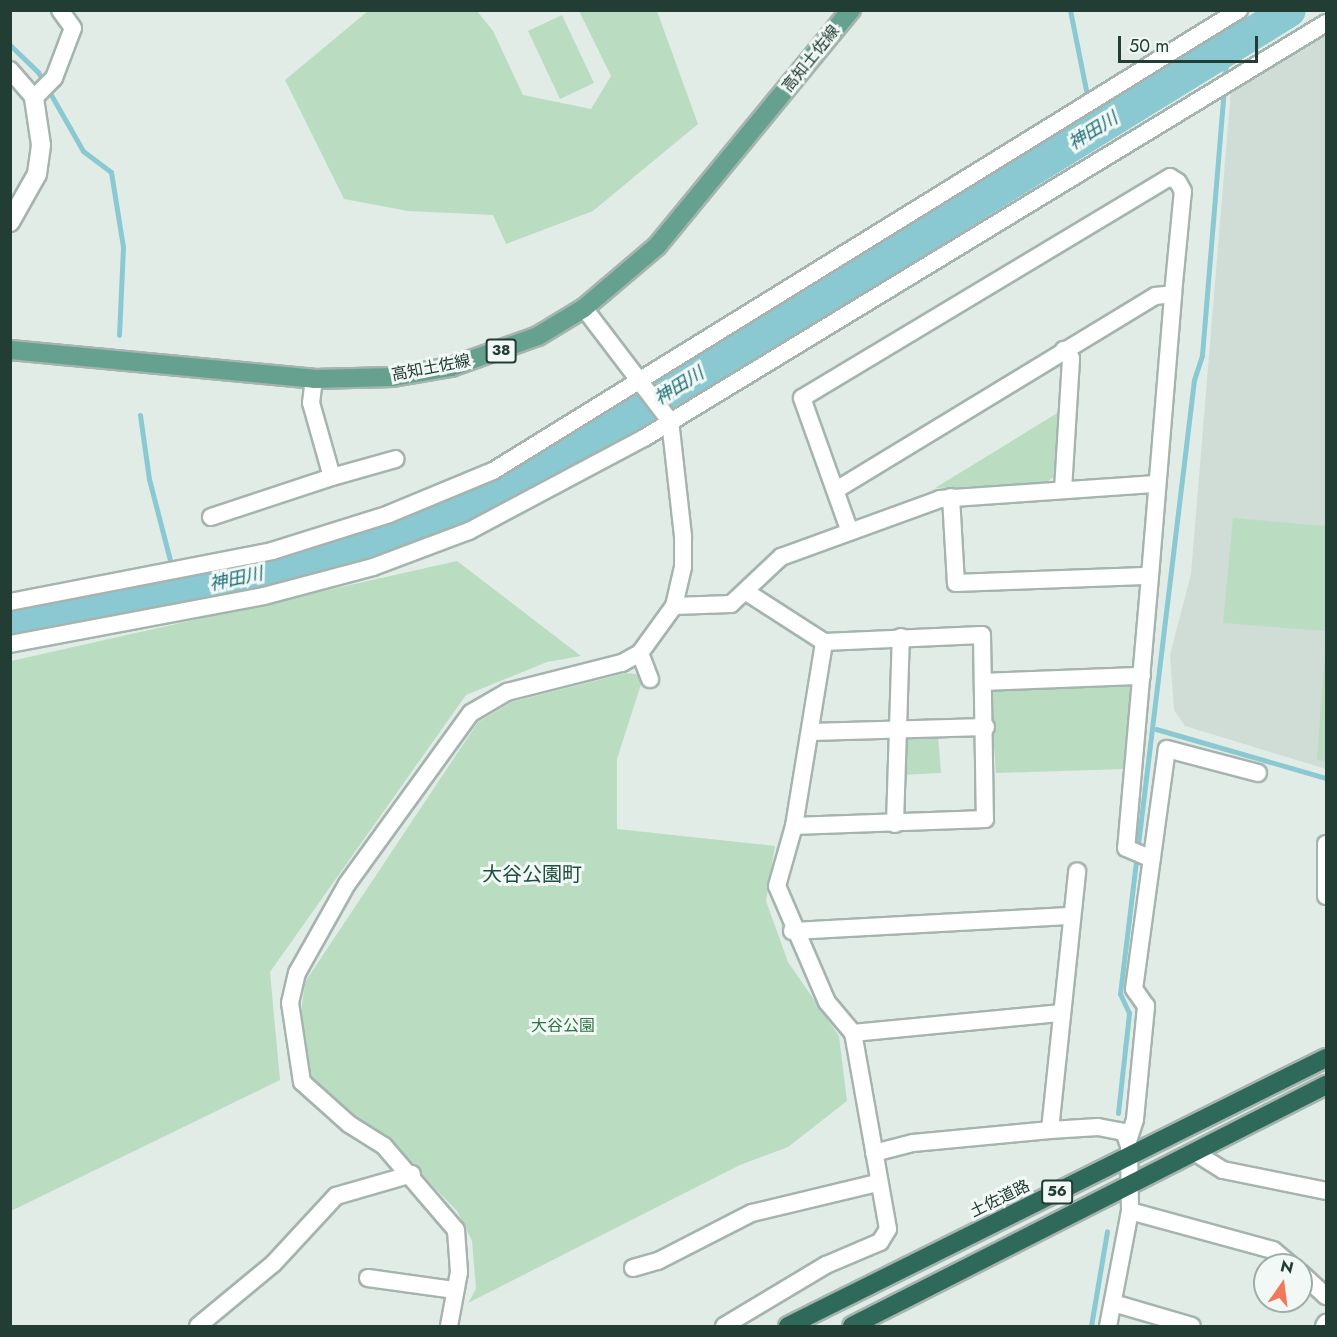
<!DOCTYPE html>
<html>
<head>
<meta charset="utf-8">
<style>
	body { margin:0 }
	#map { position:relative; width:1337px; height:1337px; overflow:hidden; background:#e2ece7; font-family:Jost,"Noto Sans JP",sans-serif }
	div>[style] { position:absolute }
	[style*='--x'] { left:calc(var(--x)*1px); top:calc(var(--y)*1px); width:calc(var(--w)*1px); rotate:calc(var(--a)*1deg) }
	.built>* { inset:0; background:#d0dcd6 }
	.green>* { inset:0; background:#baddc2 }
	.stream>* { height:5px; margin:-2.5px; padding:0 2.5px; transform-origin:2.5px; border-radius:2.5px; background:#8ac9d1 }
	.river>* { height:33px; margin:-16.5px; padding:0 16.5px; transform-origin:16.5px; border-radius:16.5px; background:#8ac9d1 }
	.roads { filter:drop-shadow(2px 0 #a5b4ae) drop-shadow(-2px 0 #a5b4ae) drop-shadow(0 2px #a5b4ae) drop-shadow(0 -2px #a5b4ae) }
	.street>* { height:16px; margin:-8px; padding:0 8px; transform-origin:8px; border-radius:8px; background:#fff }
	.secondary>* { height:18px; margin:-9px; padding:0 9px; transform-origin:9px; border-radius:9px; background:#fff }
	.primary>* { height:18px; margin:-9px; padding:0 9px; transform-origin:9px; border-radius:9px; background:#66a18f }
	.highway>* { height:18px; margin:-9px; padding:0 9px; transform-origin:9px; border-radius:9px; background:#2e695a }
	span { translate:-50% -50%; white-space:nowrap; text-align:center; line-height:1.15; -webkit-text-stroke:6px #f2f8f5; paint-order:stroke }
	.shield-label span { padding:2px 4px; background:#f2f8f5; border:2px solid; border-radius:4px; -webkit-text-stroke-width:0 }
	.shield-label { font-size:15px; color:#223d34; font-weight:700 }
	.street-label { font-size:16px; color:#223d34 }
	.park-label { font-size:16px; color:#2c7344 }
	.water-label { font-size:18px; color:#1c6d78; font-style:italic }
	.quarter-label { font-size:20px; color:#1e4f40 }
	.frame { position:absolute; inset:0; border:12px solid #223d34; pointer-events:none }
	.north { position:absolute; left:1253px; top:1253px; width:60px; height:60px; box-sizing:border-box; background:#f2f8f5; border:2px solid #9fada8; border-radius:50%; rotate:14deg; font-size:16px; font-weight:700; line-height:24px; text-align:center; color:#223d34 }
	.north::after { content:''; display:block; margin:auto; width:21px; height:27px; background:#f1785a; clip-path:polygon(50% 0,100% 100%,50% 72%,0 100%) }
	.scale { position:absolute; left:1118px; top:36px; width:140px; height:27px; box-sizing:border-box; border:3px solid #223d34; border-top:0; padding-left:8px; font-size:18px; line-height:21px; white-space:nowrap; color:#223d34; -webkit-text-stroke:4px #f2f8f5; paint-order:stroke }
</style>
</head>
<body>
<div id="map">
	<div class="built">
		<i style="clip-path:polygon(1326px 31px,1326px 769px,1185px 726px,1174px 710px,1170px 655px,1191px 574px,1231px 89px)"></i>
	</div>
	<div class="green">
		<i style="clip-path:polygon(368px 11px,477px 11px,493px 31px,523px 95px,591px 109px,611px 76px,579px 11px,657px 11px,698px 124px,593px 211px,506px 244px,493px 215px,408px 211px,344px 199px,285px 80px)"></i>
		<i style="clip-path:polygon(562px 15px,594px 83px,560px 99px,528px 31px)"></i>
		<i style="clip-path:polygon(1059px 412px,1055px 476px,1044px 484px,935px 488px)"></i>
		<i style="clip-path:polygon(1233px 518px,1326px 526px,1326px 631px,1223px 623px)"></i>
		<i style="clip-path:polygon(457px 561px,581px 656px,547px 662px,466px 695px,270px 972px,280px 1080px,11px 1211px,11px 661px)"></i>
		<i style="clip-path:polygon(1325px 649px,1326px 649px,1326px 761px,1317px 760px)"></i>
		<i style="clip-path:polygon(626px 673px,644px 675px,617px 759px,617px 829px,775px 846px,766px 901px,788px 962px,839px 1036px,847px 1101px,788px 1147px,740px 1165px,468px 1303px,476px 1289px,472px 1241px,457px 1211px,387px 1139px,324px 1093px,310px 1074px,301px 1012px,305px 982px,478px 722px,512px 702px)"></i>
		<i style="clip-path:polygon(1132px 682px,1125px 769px,996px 773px,990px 696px,996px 689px)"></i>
		<i style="clip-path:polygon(902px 736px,938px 736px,941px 773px,901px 775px)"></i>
	</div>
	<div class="stream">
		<i style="--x:1070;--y:10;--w:87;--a:78.7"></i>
		<i style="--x:10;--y:45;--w:39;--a:44"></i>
		<i style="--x:38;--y:72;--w:91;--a:60.3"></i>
		<i style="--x:83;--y:151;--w:35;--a:37"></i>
		<i style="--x:111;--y:172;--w:76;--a:80.9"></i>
		<i style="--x:123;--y:247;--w:88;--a:92.6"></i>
		<i style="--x:1225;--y:74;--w:26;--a:-86"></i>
		<i style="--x:1089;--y:106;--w:23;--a:83"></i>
		<i style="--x:140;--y:415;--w:65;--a:82"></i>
		<i style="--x:149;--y:479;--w:88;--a:75.5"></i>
		<i style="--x:174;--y:579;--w:13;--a:72"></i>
		<i style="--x:1156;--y:729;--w:177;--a:16.1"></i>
		<i style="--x:1118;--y:1113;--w:101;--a:-83.7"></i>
		<i style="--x:1129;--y:1013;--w:21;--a:-115"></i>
		<i style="--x:1120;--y:994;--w:618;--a:-83.13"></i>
		<i style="--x:1194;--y:380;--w:26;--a:-72"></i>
		<i style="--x:1202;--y:355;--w:267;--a:-85.3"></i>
		<i style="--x:1091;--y:1326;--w:96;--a:-80.4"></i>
	</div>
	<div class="river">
		<i style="--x:10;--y:625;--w:314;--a:-11.6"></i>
		<i style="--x:318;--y:562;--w:127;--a:-19.7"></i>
		<i style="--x:438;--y:519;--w:159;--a:-26.6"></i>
		<i style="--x:580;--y:448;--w:833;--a:-31.71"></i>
	</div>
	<div class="roads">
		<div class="street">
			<i style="--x:10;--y:70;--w:37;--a:49"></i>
			<i style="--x:34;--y:98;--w:28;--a:-45"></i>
			<i style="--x:54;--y:78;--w:53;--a:-69.2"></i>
			<i style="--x:73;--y:28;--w:22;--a:-126"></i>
			<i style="--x:332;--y:477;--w:66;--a:-15.7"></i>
			<i style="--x:836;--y:490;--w:373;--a:-31.3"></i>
			<i style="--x:1155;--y:296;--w:18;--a:-6"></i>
			<i style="--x:1173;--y:294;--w:103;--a:-84.5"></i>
			<i style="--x:1183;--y:191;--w:10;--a:-119"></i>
			<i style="--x:1178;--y:182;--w:9;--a:-148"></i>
			<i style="--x:1170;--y:177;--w:429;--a:149"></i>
			<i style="--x:802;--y:398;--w:142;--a:70.3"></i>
			<i style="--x:1063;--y:490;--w:132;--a:-86.5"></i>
			<i style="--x:1071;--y:358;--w:11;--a:-131"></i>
			<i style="--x:951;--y:497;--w:86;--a:86.7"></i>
			<i style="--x:956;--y:583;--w:194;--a:-2.1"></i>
			<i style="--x:1150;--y:576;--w:283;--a:-85.3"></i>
			<i style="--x:211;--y:517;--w:127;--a:-18.3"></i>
			<i style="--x:332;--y:477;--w:77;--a:-105.8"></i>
			<i style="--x:311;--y:403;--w:24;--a:-83"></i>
			<i style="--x:1150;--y:576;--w:273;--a:95"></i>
			<i style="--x:1126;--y:848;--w:28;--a:23"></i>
			<i style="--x:748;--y:593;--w:90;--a:32.8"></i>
			<i style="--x:824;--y:642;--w:158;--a:-2.5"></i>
			<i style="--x:982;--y:635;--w:184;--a:89.1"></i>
			<i style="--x:985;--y:819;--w:191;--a:177.9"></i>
			<i style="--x:10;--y:602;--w:267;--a:-11"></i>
			<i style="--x:272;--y:551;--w:123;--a:-17.5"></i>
			<i style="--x:389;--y:514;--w:113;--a:-22.5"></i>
			<i style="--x:493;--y:471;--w:877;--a:-31.71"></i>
			<i style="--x:674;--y:606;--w:57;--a:-2"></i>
			<i style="--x:731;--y:604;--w:69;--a:-43.2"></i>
			<i style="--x:781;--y:557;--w:169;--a:-20"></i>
			<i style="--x:940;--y:499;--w:216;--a:-4"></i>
			<i style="--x:10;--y:644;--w:258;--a:-10.7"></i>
			<i style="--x:264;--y:596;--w:113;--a:-14.9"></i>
			<i style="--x:373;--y:567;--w:103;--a:-20.6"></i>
			<i style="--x:469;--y:531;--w:198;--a:-28"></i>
			<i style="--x:644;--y:438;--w:798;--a:-31.32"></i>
			<i style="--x:640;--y:653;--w:28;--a:69"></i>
			<i style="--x:983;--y:682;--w:159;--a:-2.2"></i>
			<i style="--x:810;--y:732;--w:176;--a:-1.6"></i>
			<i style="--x:895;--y:824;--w:187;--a:-88.2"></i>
			<i style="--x:1326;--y:844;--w:52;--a:90"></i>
			<i style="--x:792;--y:931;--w:278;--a:-3.1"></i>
			<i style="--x:853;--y:1033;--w:207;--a:-5.5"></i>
			<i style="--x:1050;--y:1130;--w:260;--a:-84"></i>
			<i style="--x:1129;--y:1138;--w:20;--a:-72"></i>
			<i style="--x:1135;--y:1119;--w:114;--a:-84.4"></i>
			<i style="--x:1146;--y:1006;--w:21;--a:-125"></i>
			<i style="--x:1134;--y:989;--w:242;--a:-82.2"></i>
			<i style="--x:1167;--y:749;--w:94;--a:14.8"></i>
			<i style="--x:1194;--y:1152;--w:34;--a:32"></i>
			<i style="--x:1223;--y:1170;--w:105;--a:11.5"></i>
			<i style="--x:874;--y:1153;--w:40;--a:-14.4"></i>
			<i style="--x:913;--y:1143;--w:138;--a:-5.4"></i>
			<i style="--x:1050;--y:1130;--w:48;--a:-3.6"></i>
			<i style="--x:1098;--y:1127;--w:26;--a:11"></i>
			<i style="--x:1124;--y:1132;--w:15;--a:70"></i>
			<i style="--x:1129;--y:1146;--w:65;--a:89.1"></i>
			<i style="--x:1130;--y:1211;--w:117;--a:100.8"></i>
			<i style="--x:1130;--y:1211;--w:148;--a:15.3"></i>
			<i style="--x:1273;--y:1250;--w:23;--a:40"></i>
			<i style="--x:633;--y:1268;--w:26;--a:-16"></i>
			<i style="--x:658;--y:1261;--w:106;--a:-27.1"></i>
			<i style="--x:752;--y:1213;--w:129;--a:-13.5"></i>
			<i style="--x:1301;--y:1273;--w:34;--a:43"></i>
			<i style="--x:368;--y:1278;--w:88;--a:7.9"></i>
			<i style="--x:1113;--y:1303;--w:82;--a:16.2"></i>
			<i style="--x:198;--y:1326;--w:97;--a:-39.6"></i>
			<i style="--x:273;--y:1264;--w:93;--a:-47.2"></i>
			<i style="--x:336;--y:1196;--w:79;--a:-16.1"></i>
			<i style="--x:449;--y:1326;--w:55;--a:-79.5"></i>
			<i style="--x:459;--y:1272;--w:42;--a:-94.1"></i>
			<i style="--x:456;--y:1230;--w:111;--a:-130.6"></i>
			<i style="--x:384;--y:1146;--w:41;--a:-147.8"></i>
			<i style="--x:349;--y:1124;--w:63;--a:-138.2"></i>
			<i style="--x:302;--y:1082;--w:80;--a:-98.6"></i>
			<i style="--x:290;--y:1003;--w:31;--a:-77"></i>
			<i style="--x:297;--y:973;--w:102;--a:-60.7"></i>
			<i style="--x:347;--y:884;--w:211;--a:-54.1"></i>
			<i style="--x:471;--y:713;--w:42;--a:-30.3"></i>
			<i style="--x:507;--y:692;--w:119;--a:-14.2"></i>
			<i style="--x:622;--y:663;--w:21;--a:-29"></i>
			<i style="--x:640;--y:653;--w:58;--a:-54.1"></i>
			<i style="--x:674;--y:606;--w:40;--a:-77"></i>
			<i style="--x:683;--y:567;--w:31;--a:-90"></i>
			<i style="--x:683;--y:536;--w:116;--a:-96.4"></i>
			<i style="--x:670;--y:421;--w:142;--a:-127.3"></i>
			<i style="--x:724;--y:1326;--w:119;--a:-30.9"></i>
			<i style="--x:826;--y:1265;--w:59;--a:-23.1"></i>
			<i style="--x:880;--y:1242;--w:15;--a:-58"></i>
			<i style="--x:888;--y:1229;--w:199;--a:-100.1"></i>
			<i style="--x:853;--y:1033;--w:40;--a:-130"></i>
			<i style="--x:827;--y:1002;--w:126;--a:-113.3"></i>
			<i style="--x:777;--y:886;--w:62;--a:-74.2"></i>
			<i style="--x:794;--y:826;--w:186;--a:-80.7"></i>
			<i style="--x:1324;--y:1326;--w:4;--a:-56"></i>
		</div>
		<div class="secondary">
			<i style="--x:10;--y:222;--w:55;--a:-60.6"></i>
			<i style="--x:37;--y:174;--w:29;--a:-82"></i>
			<i style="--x:41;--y:145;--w:48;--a:-98.5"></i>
		</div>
		<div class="primary">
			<i style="--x:10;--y:350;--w:305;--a:5.4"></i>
			<i style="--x:314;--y:379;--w:79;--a:-1.5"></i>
			<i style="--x:393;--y:377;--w:59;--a:-9.8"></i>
			<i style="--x:451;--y:367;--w:92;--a:-19.6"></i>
			<i style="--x:538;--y:336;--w:54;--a:-31.3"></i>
			<i style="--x:584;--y:308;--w:96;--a:-40.3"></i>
			<i style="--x:657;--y:246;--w:306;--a:-50.6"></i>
		</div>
		<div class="highway">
			<i style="--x:788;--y:1326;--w:601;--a:-26.48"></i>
			<i style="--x:852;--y:1326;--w:532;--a:-26.95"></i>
		</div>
	</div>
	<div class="shield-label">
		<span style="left:501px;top:351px">38</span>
		<span style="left:1057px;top:1192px">56</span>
	</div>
	<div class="street-label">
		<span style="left:811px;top:59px;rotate:-51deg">高知土佐線</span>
		<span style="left:431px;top:368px;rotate:-11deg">高知土佐線</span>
		<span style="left:1000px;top:1199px;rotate:-26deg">土佐道路</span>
	</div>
	<div class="park-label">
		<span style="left:563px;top:1026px">大谷公園</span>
	</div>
	<div class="water-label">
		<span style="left:1093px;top:131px;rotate:-32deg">神田川</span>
		<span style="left:679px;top:386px;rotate:-32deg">神田川</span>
		<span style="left:236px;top:579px;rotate:-12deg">神田川</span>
	</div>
	<div class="quarter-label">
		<span style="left:532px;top:874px">大谷公園町</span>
	</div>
	<div class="frame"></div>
	<div class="north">N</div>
	<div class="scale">50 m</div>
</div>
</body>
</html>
